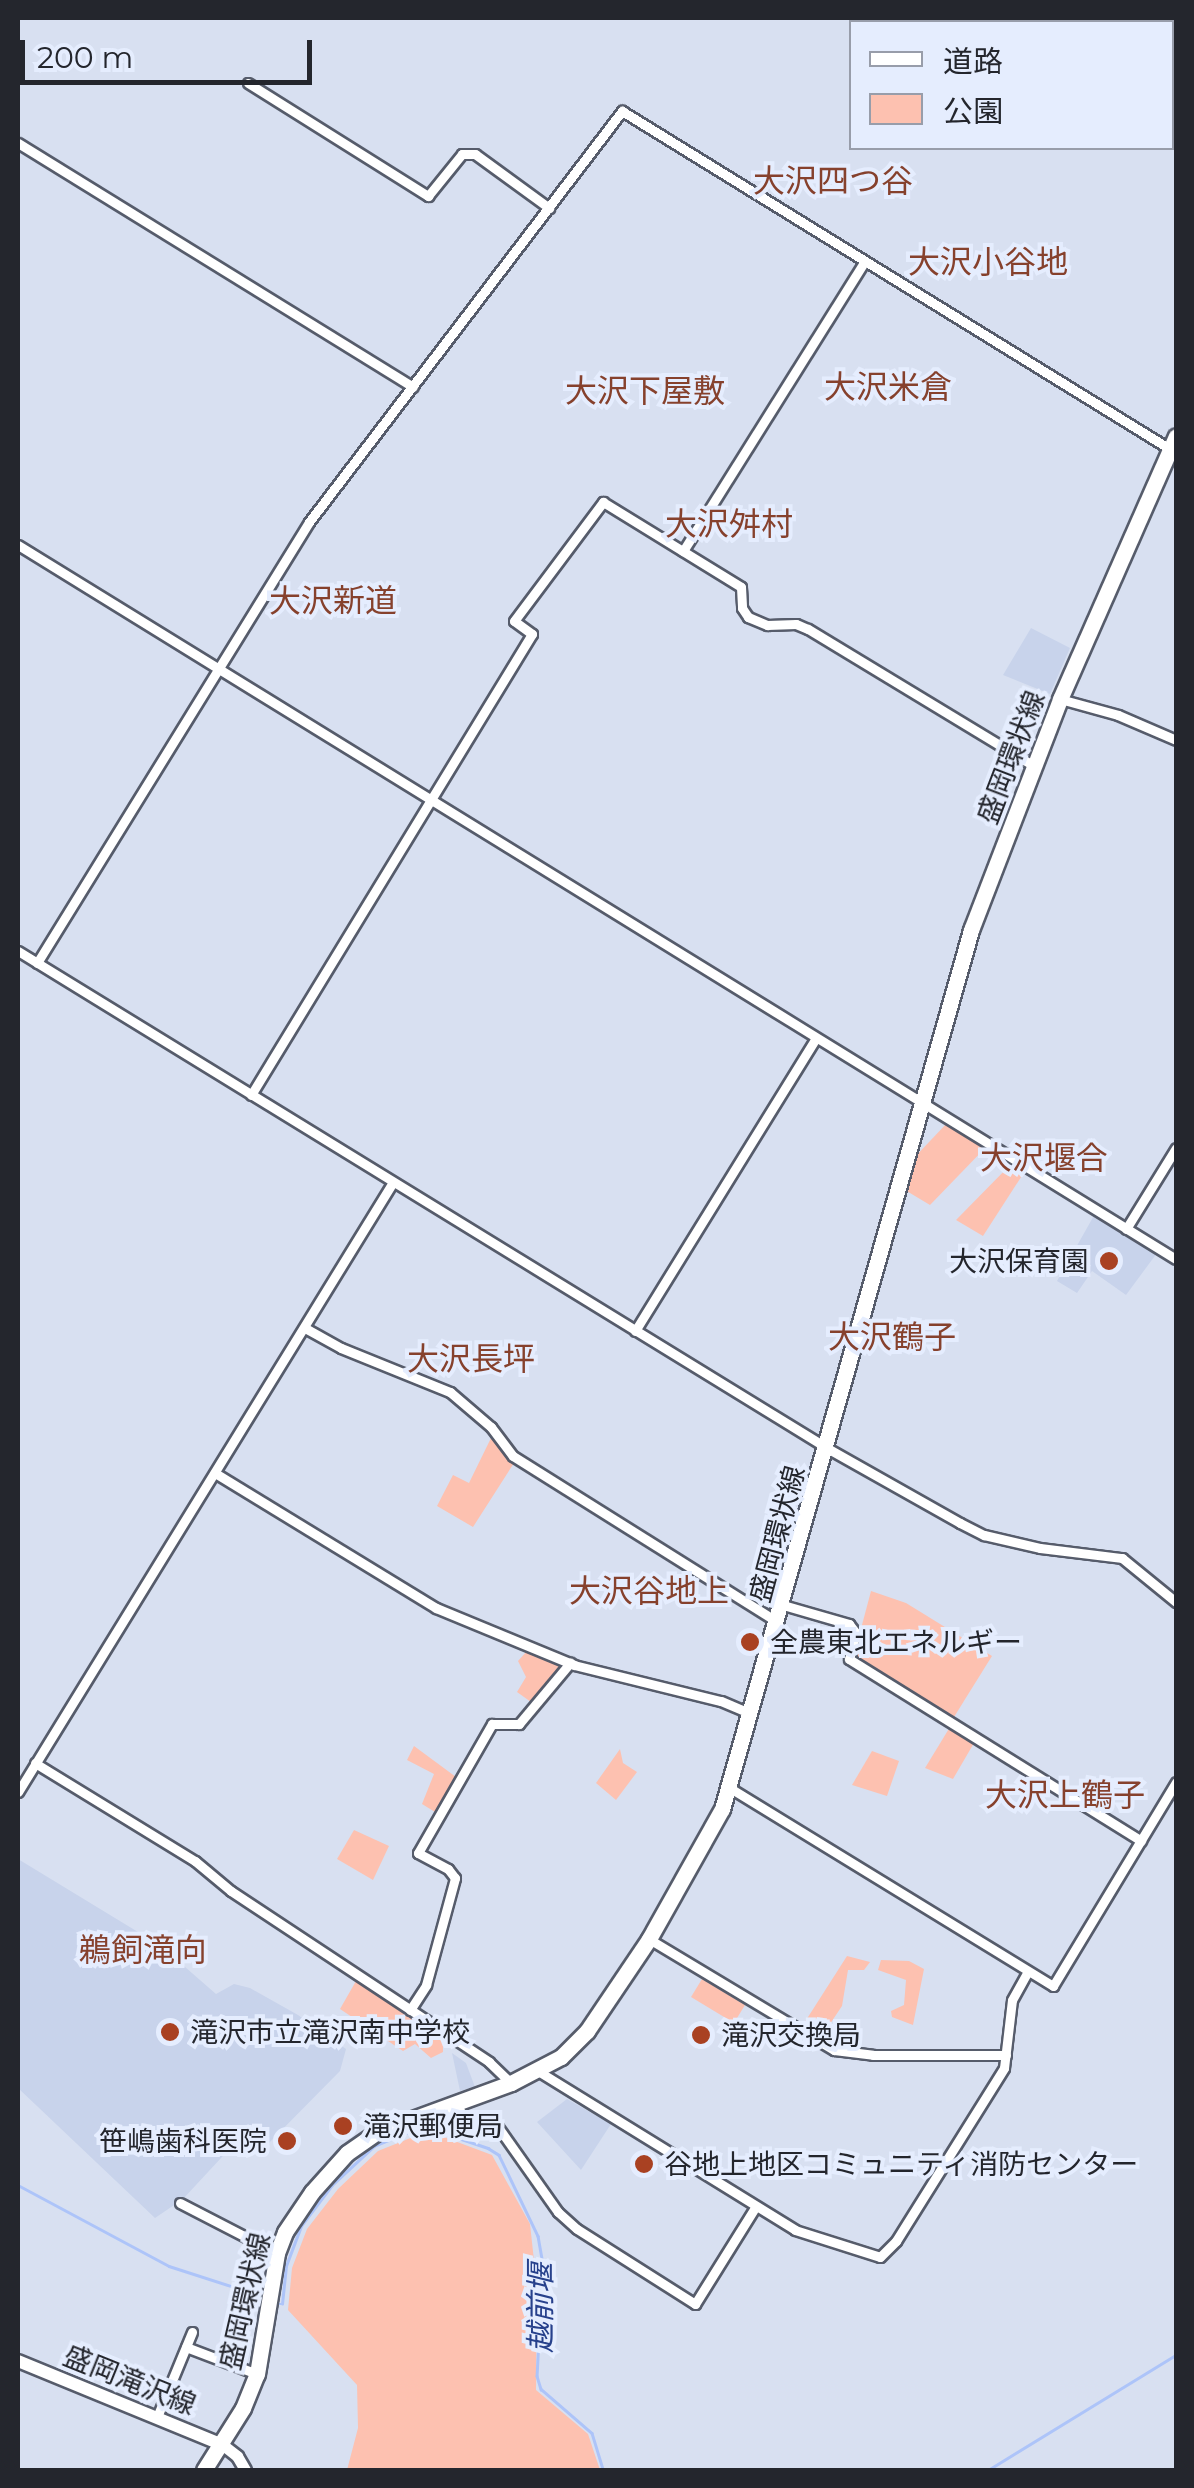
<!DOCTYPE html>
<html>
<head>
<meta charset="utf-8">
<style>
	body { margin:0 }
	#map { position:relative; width:1194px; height:2488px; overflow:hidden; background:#d8e0f1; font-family:Montserrat,"Noto Sans JP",sans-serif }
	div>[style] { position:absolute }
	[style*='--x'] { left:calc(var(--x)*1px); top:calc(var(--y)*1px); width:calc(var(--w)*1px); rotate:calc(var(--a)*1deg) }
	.built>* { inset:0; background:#c8d3eb }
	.green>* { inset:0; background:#fdc1b0 }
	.stream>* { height:2.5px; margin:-1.25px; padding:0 1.25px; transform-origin:1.25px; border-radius:1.25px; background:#adc4f9 }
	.roads { filter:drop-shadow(2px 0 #565c6b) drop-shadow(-2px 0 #565c6b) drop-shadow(0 2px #565c6b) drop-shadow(0 -2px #565c6b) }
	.minor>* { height:9px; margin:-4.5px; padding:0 4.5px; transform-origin:4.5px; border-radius:4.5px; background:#fff }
	.tertiary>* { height:11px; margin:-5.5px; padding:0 5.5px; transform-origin:5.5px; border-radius:5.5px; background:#fff }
	.secondary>* { height:12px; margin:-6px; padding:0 6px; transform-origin:6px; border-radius:6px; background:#fff }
	.primary>* { height:15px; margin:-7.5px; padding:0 7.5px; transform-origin:7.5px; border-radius:7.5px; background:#fff }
	.dots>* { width:28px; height:28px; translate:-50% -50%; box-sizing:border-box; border:5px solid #e5edfe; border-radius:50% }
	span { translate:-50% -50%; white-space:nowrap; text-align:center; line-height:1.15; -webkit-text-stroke:8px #e5edfe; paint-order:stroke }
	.street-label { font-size:28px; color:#24262d }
	.poi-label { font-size:28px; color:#24262d }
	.right { translate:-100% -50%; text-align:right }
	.left { translate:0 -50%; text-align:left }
	.water-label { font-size:30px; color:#27418c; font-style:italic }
	.quarter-label { font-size:32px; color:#86412d }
	.frame { position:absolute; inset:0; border:20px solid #24262d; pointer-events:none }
	.legend { position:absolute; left:849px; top:20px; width:325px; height:130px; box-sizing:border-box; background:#e5edfe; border:2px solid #989daa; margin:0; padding:12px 18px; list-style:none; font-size:30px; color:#24262d }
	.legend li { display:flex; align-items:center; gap:20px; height:50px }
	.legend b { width:50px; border:2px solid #989daa }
	.scale { position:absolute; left:20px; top:40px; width:292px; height:45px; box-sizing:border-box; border:5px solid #24262d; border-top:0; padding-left:12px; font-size:30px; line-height:35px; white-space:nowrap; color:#24262d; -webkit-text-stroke:8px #e5edfe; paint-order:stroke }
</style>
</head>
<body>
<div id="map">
	<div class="built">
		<i style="clip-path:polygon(1031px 628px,1070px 648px,1050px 694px,1003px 675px)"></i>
		<i style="clip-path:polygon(1096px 1212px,1157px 1253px,1126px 1295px,1092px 1271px,1077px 1293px,1057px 1281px)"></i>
		<i style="clip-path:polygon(18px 1859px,161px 1946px,216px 1994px,234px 1984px,250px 1988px,298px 2015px,346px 2049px,340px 2071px,266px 2146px,247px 2130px,183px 2199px,155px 2218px,18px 2088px)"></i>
		<i style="clip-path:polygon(452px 2053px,466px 2063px,475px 2087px,460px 2091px)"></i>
		<i style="clip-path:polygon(567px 2099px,611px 2124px,581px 2170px,537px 2122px)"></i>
	</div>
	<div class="green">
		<i style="clip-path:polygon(948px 1122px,988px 1145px,930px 1205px,905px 1190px,912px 1160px)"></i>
		<i style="clip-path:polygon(1012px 1163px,1025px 1171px,983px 1236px,956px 1220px)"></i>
		<i style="clip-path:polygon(491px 1438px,514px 1463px,473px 1527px,437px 1506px,453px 1475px,469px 1483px)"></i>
		<i style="clip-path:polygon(871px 1591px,906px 1603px,992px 1656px,954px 1717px,854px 1655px)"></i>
		<i style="clip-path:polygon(527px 1651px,562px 1667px,531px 1702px,517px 1692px,526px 1677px,518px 1661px)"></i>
		<i style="clip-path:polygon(950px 1727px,974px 1743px,953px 1779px,925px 1768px)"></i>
		<i style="clip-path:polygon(414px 1746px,456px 1777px,435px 1812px,422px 1804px,434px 1774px,407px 1760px)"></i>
		<i style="clip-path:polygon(620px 1749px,623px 1763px,637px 1772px,616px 1800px,596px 1783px)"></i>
		<i style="clip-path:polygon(872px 1751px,899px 1761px,887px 1796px,852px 1785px)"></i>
		<i style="clip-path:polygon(354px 1830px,389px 1846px,373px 1880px,337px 1859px)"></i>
		<i style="clip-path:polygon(847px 1956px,870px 1962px,864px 1970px,848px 1970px,842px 2006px,820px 2039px,801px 2028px)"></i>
		<i style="clip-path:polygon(881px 1960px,909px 1961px,924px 1969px,913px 2025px,892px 2017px,891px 2011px,904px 2005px,906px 1980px,878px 1970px)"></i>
		<i style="clip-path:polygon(702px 1979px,745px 2005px,734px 2023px,691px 1997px)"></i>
		<i style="clip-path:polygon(356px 1981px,443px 2038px,443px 2052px,431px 2058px,415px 2044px,403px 2051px,340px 2009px)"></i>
		<i style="clip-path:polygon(428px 2131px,492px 2155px,530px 2224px,537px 2288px,536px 2390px,588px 2434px,600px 2470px,347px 2470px,358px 2428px,357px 2385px,288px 2310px,292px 2268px,307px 2229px,338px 2189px,378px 2151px)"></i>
	</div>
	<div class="stream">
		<i style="--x:18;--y:2185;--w:171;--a:28.2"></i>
		<i style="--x:169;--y:2266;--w:75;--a:17.9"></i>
		<i style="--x:240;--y:2289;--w:24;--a:35"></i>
		<i style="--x:277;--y:2304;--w:5;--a:0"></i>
		<i style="--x:282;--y:2304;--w:38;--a:-84"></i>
		<i style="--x:286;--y:2266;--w:43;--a:-69.4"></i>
		<i style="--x:301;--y:2226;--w:51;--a:-52.9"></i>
		<i style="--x:332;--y:2185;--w:57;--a:-42.9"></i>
		<i style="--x:374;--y:2146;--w:53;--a:-22.2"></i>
		<i style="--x:423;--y:2126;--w:69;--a:18.7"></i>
		<i style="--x:488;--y:2148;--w:13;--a:32"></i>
		<i style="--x:499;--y:2155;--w:90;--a:64.3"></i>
		<i style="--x:538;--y:2236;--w:27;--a:80"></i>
		<i style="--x:543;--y:2263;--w:113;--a:93"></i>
		<i style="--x:537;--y:2376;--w:14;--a:73"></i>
		<i style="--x:541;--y:2389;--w:67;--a:40.8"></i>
		<i style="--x:592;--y:2433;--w:39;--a:73"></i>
		<i style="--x:988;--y:2470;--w:220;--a:-31.5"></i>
	</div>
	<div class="roads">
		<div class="minor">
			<i style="--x:248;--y:83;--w:213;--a:32.1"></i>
			<i style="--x:428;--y:196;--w:54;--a:-51"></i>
			<i style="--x:462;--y:154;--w:13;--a:0"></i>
			<i style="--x:475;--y:154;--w:92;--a:36.1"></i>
			<i style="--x:18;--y:143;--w:464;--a:31.7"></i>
			<i style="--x:18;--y:545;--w:1360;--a:31.66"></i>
			<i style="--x:683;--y:551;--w:342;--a:-57.9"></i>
			<i style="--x:1060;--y:699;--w:60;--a:15.4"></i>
			<i style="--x:1118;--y:715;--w:63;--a:23.3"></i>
			<i style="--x:18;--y:951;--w:949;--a:31.56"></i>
			<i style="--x:827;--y:1448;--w:153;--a:29.4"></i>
			<i style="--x:960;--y:1523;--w:27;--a:27"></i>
			<i style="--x:984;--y:1535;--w:57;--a:13.1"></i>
			<i style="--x:1040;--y:1548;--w:83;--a:7"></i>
			<i style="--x:1122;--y:1558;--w:70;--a:39.2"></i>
			<i style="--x:37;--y:963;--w:518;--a:-58.33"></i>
			<i style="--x:309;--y:522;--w:517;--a:-52.71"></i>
			<i style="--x:622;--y:111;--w:644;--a:31.67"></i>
			<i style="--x:251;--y:1095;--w:540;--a:-58.64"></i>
			<i style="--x:532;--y:634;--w:22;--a:-144"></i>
			<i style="--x:514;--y:621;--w:149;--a:-53.2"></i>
			<i style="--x:603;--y:502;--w:162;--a:31.6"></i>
			<i style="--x:741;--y:587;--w:21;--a:87"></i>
			<i style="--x:742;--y:608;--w:11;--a:56"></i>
			<i style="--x:748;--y:617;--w:21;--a:23"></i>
			<i style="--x:767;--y:625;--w:29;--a:-2"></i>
			<i style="--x:796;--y:624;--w:13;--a:23"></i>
			<i style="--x:808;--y:629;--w:263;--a:31.2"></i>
			<i style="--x:1126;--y:1229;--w:95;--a:-58.3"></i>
			<i style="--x:305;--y:1328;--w:41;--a:29.1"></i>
			<i style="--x:341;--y:1348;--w:118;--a:22"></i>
			<i style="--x:450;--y:1392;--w:54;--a:40.5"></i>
			<i style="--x:491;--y:1427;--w:36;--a:53"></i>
			<i style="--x:513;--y:1456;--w:310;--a:32.1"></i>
			<i style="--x:635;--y:1331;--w:344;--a:-58.3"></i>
			<i style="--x:215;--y:1473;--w:259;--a:31.4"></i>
			<i style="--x:436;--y:1608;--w:149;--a:22.4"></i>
			<i style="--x:574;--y:1665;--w:151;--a:13.8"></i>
			<i style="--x:721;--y:1701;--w:33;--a:23"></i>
			<i style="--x:783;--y:1605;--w:69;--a:16.1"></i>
			<i style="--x:849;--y:1624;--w:11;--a:52"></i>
			<i style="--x:856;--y:1633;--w:27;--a:105"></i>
			<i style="--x:849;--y:1659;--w:344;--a:31.9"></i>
			<i style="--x:35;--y:1763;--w:188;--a:31.5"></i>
			<i style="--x:195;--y:1861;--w:47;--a:39.8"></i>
			<i style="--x:231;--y:1891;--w:310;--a:33.5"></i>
			<i style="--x:489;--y:2062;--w:30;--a:44"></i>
			<i style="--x:730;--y:1788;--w:379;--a:31.5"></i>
			<i style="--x:1053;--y:1986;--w:238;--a:-58.9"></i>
			<i style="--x:18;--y:1792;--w:716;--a:-58.42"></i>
			<i style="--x:649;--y:1939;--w:216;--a:31"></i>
			<i style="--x:834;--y:2050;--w:39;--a:7"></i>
			<i style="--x:873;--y:2055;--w:133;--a:0"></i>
			<i style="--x:410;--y:2010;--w:30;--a:-57"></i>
			<i style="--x:426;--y:1985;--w:111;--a:-74.8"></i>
			<i style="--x:455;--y:1878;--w:11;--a:-128"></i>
			<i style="--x:448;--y:1869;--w:34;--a:-152"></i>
			<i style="--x:418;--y:1853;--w:149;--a:-60.2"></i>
			<i style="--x:492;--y:1724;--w:27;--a:0"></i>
			<i style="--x:519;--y:1724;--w:80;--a:-50.1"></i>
			<i style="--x:538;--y:2071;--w:302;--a:31.7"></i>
			<i style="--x:795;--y:2230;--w:89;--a:17.6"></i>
			<i style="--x:880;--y:2257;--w:23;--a:-45"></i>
			<i style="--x:896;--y:2241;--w:204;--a:-58"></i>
			<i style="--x:1004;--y:2068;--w:68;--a:-83.3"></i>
			<i style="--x:1012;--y:2000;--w:31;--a:-61"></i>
			<i style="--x:456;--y:2102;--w:19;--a:65"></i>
			<i style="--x:464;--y:2119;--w:35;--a:13"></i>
			<i style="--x:498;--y:2127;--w:104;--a:54.8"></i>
			<i style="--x:558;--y:2212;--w:25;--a:42"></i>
			<i style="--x:577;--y:2229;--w:140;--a:32.4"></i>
			<i style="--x:695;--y:2304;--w:115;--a:-58.1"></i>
			<i style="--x:180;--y:2203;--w:109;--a:27.3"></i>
			<i style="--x:186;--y:2347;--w:76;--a:20.8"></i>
			<i style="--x:157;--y:2417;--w:92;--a:-67.6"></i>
		</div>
		<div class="tertiary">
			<i style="--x:223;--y:2445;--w:18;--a:38"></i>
			<i style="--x:237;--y:2456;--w:16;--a:60"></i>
		</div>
		<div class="secondary">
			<i style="--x:18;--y:2361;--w:222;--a:22.3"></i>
		</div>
		<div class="primary">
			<i style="--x:204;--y:2470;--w:73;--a:-57.8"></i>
			<i style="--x:243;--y:2408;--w:37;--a:-68"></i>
			<i style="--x:257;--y:2374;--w:123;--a:-80.6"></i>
			<i style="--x:277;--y:2253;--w:22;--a:-69"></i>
			<i style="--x:285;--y:2232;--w:48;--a:-56"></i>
			<i style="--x:312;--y:2192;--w:52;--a:-48.1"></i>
			<i style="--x:347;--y:2153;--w:37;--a:-35"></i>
			<i style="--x:377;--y:2132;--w:143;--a:-20.1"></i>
			<i style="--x:511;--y:2083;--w:56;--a:-27.5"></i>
			<i style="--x:561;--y:2057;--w:37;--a:-45"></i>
			<i style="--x:587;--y:2031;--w:111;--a:-56"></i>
			<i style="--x:649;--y:1939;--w:149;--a:-60.7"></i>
			<i style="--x:722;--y:1809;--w:914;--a:-74.18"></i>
			<i style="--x:971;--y:930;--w:248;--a:-68.9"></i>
			<i style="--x:1060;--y:699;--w:287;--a:-66.2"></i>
		</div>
	</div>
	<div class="dots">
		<i style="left:1109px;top:1261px;background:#a94122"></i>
		<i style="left:750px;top:1642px;background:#a94122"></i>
		<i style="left:170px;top:2032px;background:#a94122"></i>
		<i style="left:701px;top:2035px;background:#a94122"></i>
		<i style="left:343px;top:2126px;background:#a94122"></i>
		<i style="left:287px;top:2141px;background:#a94122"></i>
		<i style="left:644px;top:2164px;background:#a94122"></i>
	</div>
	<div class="street-label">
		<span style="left:1011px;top:757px;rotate:-69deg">盛岡環状線</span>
		<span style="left:777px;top:1534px;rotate:-75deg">盛岡環状線</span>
		<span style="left:245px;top:2301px;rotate:-77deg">盛岡環状線</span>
		<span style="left:130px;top:2380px;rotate:22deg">盛岡滝沢線</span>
	</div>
	<div class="poi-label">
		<span class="right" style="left:1089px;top:1261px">大沢保育園</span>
		<span class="left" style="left:770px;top:1642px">全農東北エネルギー</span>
		<span class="left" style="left:190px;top:2032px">滝沢市立滝沢南中学校</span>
		<span class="left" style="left:721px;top:2035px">滝沢交換局</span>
		<span class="left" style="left:363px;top:2126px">滝沢郵便局</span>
		<span class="right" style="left:267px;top:2141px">笹嶋歯科医院</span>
		<span class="left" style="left:664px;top:2164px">谷地上地区コミュニティ消防センター</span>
	</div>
	<div class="water-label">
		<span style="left:541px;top:2308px;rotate:-90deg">越前堰</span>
	</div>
	<div class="quarter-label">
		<span style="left:833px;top:181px">大沢四つ谷</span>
		<span style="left:988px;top:262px">大沢小谷地</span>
		<span style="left:888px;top:387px">大沢米倉</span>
		<span style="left:645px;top:391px">大沢下屋敷</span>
		<span style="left:729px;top:524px">大沢舛村</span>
		<span style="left:333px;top:601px">大沢新道</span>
		<span style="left:1044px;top:1158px">大沢堰合</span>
		<span style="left:892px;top:1337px">大沢鶴子</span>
		<span style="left:471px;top:1359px">大沢長坪</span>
		<span style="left:649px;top:1591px">大沢谷地上</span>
		<span style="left:1065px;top:1795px">大沢上鶴子</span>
		<span style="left:143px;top:1950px">鵜飼滝向</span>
	</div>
	<div class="frame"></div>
	<ul class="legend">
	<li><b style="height:12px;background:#fff"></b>道路</li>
	<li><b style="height:28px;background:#fdc1b0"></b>公園</li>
	</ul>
	<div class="scale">200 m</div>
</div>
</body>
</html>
